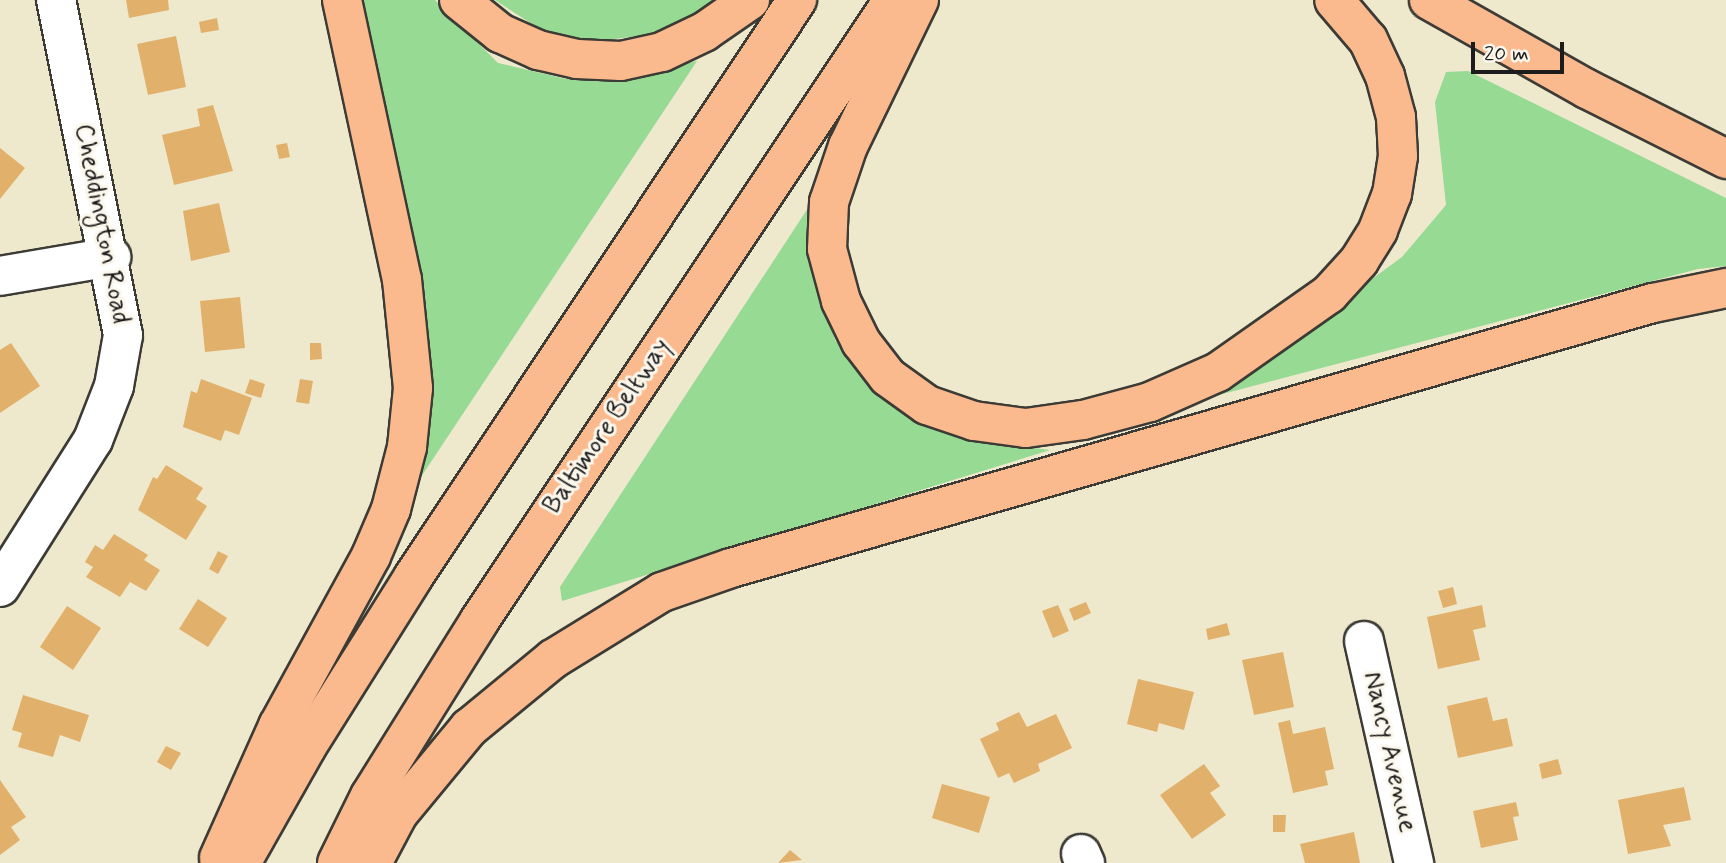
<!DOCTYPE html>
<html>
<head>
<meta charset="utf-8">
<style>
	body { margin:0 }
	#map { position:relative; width:1726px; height:863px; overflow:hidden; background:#eee8cc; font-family:Mynerve,sans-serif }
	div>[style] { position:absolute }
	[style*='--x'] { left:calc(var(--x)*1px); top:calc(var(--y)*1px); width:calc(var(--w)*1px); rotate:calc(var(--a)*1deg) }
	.green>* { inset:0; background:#96da93 }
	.building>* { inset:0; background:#e1b16c }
	.roads { filter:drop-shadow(2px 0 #3c3b36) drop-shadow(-2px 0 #3c3b36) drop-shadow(0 2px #3c3b36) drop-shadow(0 -2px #3c3b36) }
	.minor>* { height:38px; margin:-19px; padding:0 19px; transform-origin:19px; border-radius:19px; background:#fff }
	.highway>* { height:38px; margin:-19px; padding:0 19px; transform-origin:19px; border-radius:19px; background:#fbba8d }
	span { translate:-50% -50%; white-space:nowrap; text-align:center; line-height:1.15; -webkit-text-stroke:6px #fbf7ec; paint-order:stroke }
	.street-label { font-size:26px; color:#1c1c1c }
	.scale { position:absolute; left:1471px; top:42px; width:93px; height:32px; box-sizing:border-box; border:4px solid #1c1c1c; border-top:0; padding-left:9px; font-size:21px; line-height:24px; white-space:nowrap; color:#1c1c1c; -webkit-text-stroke:5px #fbf7ec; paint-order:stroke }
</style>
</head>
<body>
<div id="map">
	<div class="green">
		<i style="clip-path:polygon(360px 0,435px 0,498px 63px,566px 79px,639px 75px,697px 61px,417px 483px)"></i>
		<i style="clip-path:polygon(495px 0,718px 0,701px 16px,666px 32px,586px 43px,543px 31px)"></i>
		<i style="clip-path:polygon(1468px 71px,1726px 198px,1726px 266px,1698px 269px,1211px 397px,1402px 257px,1446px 205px,1435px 102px,1446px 72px)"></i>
		<i style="clip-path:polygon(812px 202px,807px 247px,835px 340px,904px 413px,969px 440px,1050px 450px,562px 601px,560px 587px)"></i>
	</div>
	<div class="building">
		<i style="clip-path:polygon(126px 0,168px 0,169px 10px,129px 18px)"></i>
		<i style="clip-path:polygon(217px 18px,219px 30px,201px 33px,199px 22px)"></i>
		<i style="clip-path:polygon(176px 36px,186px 87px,148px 95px,137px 44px)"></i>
		<i style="clip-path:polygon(213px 105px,233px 171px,174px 185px,162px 135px,200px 126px,197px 109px)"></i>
		<i style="clip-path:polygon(287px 143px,290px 157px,279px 159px,276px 145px)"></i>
		<i style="clip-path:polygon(0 148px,25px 168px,0 199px)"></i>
		<i style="clip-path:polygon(219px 203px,230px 252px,191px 261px,183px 211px)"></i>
		<i style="clip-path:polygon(240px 297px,245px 348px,205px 352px,200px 301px)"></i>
		<i style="clip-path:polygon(11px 343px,40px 386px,0 413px,0 350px)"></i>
		<i style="clip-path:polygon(310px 343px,321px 343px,322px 359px,310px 360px)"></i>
		<i style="clip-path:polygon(201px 379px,252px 398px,239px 435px,225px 430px,221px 441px,183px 427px,191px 391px,197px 393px)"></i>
		<i style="clip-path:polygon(250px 379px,265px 384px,261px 398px,245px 393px)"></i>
		<i style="clip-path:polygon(300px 379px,313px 381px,309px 404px,296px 402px)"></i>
		<i style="clip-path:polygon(166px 465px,203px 488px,196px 499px,207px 506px,186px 540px,138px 510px,153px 477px,157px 479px)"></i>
		<i style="clip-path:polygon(114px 534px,148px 555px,144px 560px,160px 570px,146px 591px,130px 582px,120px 597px,86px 577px,93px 567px,85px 562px,95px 545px,103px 550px)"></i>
		<i style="clip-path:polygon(218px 551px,228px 556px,218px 574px,209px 569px)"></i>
		<i style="clip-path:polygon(1453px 587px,1457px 604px,1443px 608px,1438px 591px)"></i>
		<i style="clip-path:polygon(198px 599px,227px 618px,208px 647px,179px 629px)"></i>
		<i style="clip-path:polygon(1086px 602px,1091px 613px,1074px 621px,1069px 609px)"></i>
		<i style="clip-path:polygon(1058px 605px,1069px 631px,1053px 638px,1042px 611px)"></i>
		<i style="clip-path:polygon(1482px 605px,1486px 627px,1473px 630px,1480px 660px,1438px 669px,1427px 617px)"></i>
		<i style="clip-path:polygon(67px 606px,101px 628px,73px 670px,40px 647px)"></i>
		<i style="clip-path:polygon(1227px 623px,1230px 635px,1208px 640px,1206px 629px)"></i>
		<i style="clip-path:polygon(1283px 652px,1294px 707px,1254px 715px,1242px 660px)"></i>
		<i style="clip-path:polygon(1138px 679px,1194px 692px,1184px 730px,1159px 723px,1157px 732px,1127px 724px)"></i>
		<i style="clip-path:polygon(23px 695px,89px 715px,80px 742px,60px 735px,53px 757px,18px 747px,22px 733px,12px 730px)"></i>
		<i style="clip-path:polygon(1487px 697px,1493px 721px,1507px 718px,1513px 746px,1458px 758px,1447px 706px)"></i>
		<i style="clip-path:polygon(1019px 712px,1027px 727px,1056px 714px,1072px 748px,1038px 764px,1040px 771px,1014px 783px,1009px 773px,998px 778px,980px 739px,999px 730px,996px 723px)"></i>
		<i style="clip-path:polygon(1290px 720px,1293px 734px,1325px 727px,1334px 769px,1325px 771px,1328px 785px,1293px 793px,1278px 723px)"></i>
		<i style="clip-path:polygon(166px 746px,181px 753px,171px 770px,157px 762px)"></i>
		<i style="clip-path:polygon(1558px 759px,1562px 774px,1542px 779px,1539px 764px)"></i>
		<i style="clip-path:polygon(1204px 764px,1220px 786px,1210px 793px,1226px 815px,1192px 839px,1160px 795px)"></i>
		<i style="clip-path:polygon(0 780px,26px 817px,11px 827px,20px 840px,0 855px)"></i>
		<i style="clip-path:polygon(942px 784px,990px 797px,979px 833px,932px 818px)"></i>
		<i style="clip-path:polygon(1684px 787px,1691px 820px,1663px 825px,1671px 846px,1628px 854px,1618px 800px)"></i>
		<i style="clip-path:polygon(1516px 802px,1519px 816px,1513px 817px,1518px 840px,1481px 848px,1473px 811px)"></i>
		<i style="clip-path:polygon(1273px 815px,1286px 815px,1285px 832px,1273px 832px)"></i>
		<i style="clip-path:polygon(1354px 832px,1360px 863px,1305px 863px,1300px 844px)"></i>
		<i style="clip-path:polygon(790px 850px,802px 860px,778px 863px)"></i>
	</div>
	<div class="roads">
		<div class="minor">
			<i style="--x:0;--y:276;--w:113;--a:-9.7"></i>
			<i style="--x:0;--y:587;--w:174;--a:-57.7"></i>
			<i style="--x:93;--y:440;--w:58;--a:-68.7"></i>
			<i style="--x:114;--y:386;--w:52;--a:-80"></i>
			<i style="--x:123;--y:335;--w:342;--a:-101.3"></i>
			<i style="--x:1364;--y:641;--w:228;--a:77.3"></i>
			<i style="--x:1081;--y:854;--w:10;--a:66"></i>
		</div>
		<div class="highway">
			<i style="--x:459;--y:0;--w:53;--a:38.8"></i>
			<i style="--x:500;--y:33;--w:42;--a:24.1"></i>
			<i style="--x:538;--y:50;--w:40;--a:13"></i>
			<i style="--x:577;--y:59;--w:44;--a:2.6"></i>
			<i style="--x:621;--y:61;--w:42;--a:-12.4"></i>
			<i style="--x:662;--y:52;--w:47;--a:-25.5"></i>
			<i style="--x:704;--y:32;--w:56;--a:-34.8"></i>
			<i style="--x:919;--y:0;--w:162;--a:115.9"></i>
			<i style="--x:848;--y:146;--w:59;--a:108.7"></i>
			<i style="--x:829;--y:202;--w:47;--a:92.4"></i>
			<i style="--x:827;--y:249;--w:54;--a:74.9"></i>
			<i style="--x:841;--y:301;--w:46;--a:64"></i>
			<i style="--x:861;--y:342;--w:44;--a:52.4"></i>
			<i style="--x:888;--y:377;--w:48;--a:35.7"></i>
			<i style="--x:927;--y:405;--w:50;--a:18.8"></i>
			<i style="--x:974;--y:421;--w:52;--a:7.7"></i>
			<i style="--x:1026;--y:428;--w:58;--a:-8"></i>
			<i style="--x:1083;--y:420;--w:69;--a:-15"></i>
			<i style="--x:1150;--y:402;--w:74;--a:-23.8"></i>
			<i style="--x:1218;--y:372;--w:136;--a:-35.1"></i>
			<i style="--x:1329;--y:294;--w:45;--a:-47.7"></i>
			<i style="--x:1359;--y:261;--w:36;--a:-58"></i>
			<i style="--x:1378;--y:230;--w:39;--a:-69"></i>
			<i style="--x:1392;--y:194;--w:38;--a:-81"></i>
			<i style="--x:1398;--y:156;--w:39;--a:-93"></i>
			<i style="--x:1396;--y:117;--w:42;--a:-105"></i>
			<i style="--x:1385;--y:76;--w:40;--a:-115"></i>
			<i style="--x:1368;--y:40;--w:52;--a:-130.4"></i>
			<i style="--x:1429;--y:0;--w:181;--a:29.4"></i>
			<i style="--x:1587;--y:89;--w:156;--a:26.7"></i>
			<i style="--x:219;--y:858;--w:145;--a:-65.9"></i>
			<i style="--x:278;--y:726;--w:194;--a:-61.3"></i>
			<i style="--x:371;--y:556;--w:51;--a:-66.9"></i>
			<i style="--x:391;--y:509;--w:64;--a:-75.5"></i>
			<i style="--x:407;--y:447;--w:59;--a:-84.2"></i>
			<i style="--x:413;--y:388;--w:109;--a:-95.8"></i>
			<i style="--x:402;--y:280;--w:286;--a:-102.1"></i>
			<i style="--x:241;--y:863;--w:132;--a:-60.5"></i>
			<i style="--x:306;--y:748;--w:203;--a:-57.9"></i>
			<i style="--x:414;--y:576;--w:692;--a:-56.38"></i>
			<i style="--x:337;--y:863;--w:75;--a:-63.8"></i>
			<i style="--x:370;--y:796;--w:208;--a:-58"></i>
			<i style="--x:480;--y:620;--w:745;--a:-56.33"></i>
			<i style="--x:372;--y:863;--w:55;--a:-62"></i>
			<i style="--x:398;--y:814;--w:112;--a:-50.5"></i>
			<i style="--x:469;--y:728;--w:109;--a:-39.4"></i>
			<i style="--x:553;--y:659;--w:128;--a:-31.6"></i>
			<i style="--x:662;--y:592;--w:73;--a:-19.2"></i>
			<i style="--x:731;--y:568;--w:959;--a:-16.04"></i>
			<i style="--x:1653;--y:303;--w:75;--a:-11.6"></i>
		</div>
	</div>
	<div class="street-label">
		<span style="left:101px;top:224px;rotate:79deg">Cheddington Road</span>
		<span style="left:608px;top:427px;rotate:-56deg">Baltimore Beltway</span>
		<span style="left:1389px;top:752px;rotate:77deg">Nancy Avenue</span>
	</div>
	<div class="scale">20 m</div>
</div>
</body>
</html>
